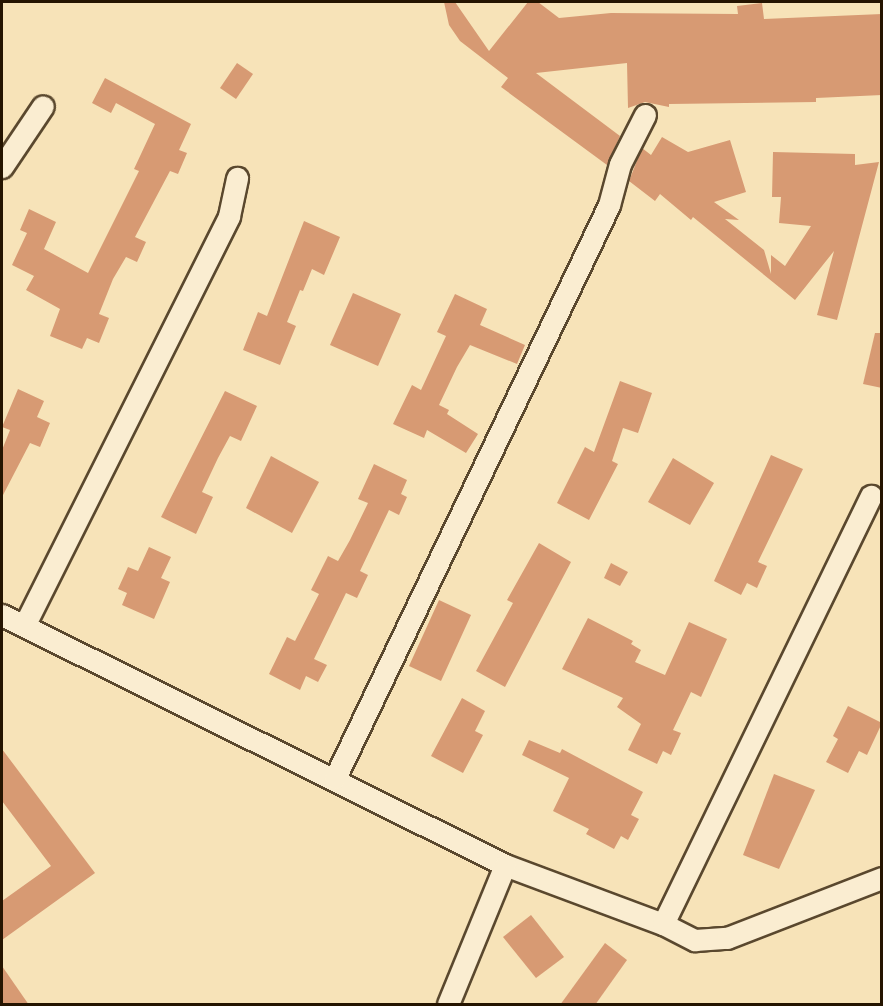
<!DOCTYPE html>
<html>
<head>
<meta charset="utf-8">
<style>
	body { margin:0 }
	#map { position:relative; width:883px; height:1006px; overflow:hidden; background:#f7e3b8; font-family:"IM FELL French Canon",serif }
	div>[style] { position:absolute }
	[style*='--x'] { left:calc(var(--x)*1px); top:calc(var(--y)*1px); width:calc(var(--w)*1px); rotate:calc(var(--a)*1deg) }
	.building>* { inset:0; background:#d79a73 }
	.roads { filter:drop-shadow(2px 0 #5a482e) drop-shadow(-2px 0 #5a482e) drop-shadow(0 2px #5a482e) drop-shadow(0 -2px #5a482e) }
	.street>* { height:21px; margin:-10.5px; padding:0 10.5px; transform-origin:10.5px; border-radius:10.5px; background:#faedd1 }
	span { translate:-50% -50%; white-space:nowrap; text-align:center; line-height:1.15; -webkit-text-stroke:6px #faedd1; paint-order:stroke }
	.frame { position:absolute; inset:0; border:3px solid #251400; pointer-events:none }
</style>
</head>
<body>
<div id="map">
	<div class="building">
		<i style="clip-path:polygon(444px 2px,455px 2px,489px 51px,528px 2px,538px 2px,559px 18px,611px 13px,738px 14px,737px 6px,762px 3px,764px 19px,882px 14px,882px 95px,816px 98px,816px 102px,669px 104px,669px 107px,645px 102px,628px 108px,627px 63px,536px 73px,620px 136px,607px 165px,501px 87px,508px 78px,460px 41px,449px 25px)"></i>
		<i style="clip-path:polygon(237px 63px,253px 74px,236px 99px,220px 88px)"></i>
		<i style="clip-path:polygon(105px 78px,191px 124px,179px 150px,187px 153px,178px 174px,170px 171px,135px 237px,146px 242px,137px 262px,126px 257px,113px 279px,99px 314px,109px 318px,99px 343px,87px 338px,82px 349px,50px 336px,60px 309px,26px 290px,34px 276px,12px 265px,27px 233px,20px 230px,29px 209px,56px 222px,44px 249px,88px 273px,139px 171px,134px 169px,155px 124px,116px 103px,111px 113px,92px 103px)"></i>
		<i style="clip-path:polygon(662px 137px,688px 152px,730px 140px,746px 192px,714px 202px,739px 220px,725px 219px,764px 250px,771px 274px,771px 255px,785px 266px,811px 226px,779px 223px,781px 197px,772px 197px,773px 152px,855px 154px,855px 165px,879px 162px,837px 320px,817px 315px,834px 251px,795px 300px,693px 217px,691px 220px,660px 194px,655px 201px,629px 181px,642px 148px,651px 155px)"></i>
		<i style="clip-path:polygon(304px 221px,340px 237px,324px 275px,312px 269px,303px 291px,300px 290px,287px 322px,296px 326px,280px 365px,243px 350px,258px 312px,267px 316px)"></i>
		<i style="clip-path:polygon(353px 293px,401px 314px,378px 366px,330px 345px)"></i>
		<i style="clip-path:polygon(455px 294px,487px 309px,480px 325px,525px 345px,517px 364px,470px 345px,457px 367px,439px 405px,449px 410px,447px 414px,478px 434px,466px 453px,427px 430px,424px 438px,393px 424px,412px 385px,421px 390px,446px 336px,437px 332px)"></i>
		<i style="clip-path:polygon(875px 333px,882px 333px,882px 388px,863px 384px)"></i>
		<i style="clip-path:polygon(620px 381px,652px 393px,638px 433px,623px 428px,612px 461px,618px 464px,589px 520px,557px 503px,585px 447px,594px 452px)"></i>
		<i style="clip-path:polygon(18px 389px,44px 401px,37px 417px,50px 423px,40px 447px,30px 443px,2px 497px,2px 450px,10px 430px,2px 427px)"></i>
		<i style="clip-path:polygon(225px 391px,257px 406px,241px 441px,230px 436px,218px 458px,202px 492px,213px 497px,196px 534px,161px 517px)"></i>
		<i style="clip-path:polygon(771px 455px,803px 469px,758px 562px,767px 566px,757px 588px,747px 583px,741px 595px,714px 581px)"></i>
		<i style="clip-path:polygon(271px 456px,319px 482px,292px 533px,246px 508px)"></i>
		<i style="clip-path:polygon(673px 458px,714px 483px,690px 525px,648px 502px)"></i>
		<i style="clip-path:polygon(374px 464px,407px 480px,401px 494px,407px 497px,399px 515px,389px 510px,360px 571px,368px 575px,357px 598px,346px 593px,314px 659px,327px 665px,318px 682px,306px 676px,300px 690px,269px 674px,287px 637px,295px 641px,319px 594px,311px 590px,328px 556px,338px 561px,350px 540px,368px 503px,358px 499px)"></i>
		<i style="clip-path:polygon(539px 543px,571px 562px,505px 687px,476px 671px,513px 603px,507px 600px)"></i>
		<i style="clip-path:polygon(149px 547px,171px 557px,161px 578px,170px 582px,154px 619px,122px 605px,127px 593px,118px 589px,128px 567px,138px 571px)"></i>
		<i style="clip-path:polygon(611px 563px,628px 572px,620px 586px,604px 578px)"></i>
		<i style="clip-path:polygon(439px 600px,471px 615px,441px 681px,409px 666px)"></i>
		<i style="clip-path:polygon(588px 618px,633px 641px,631px 644px,641px 650px,635px 662px,665px 675px,689px 622px,727px 639px,701px 697px,691px 692px,673px 730px,681px 733px,671px 755px,663px 751px,657px 764px,628px 750px,641px 724px,617px 707px,623px 698px,562px 669px)"></i>
		<i style="clip-path:polygon(462px 698px,485px 711px,475px 731px,483px 735px,463px 773px,431px 756px)"></i>
		<i style="clip-path:polygon(848px 706px,882px 723px,867px 755px,859px 751px,848px 773px,826px 762px,838px 739px,833px 736px)"></i>
		<i style="clip-path:polygon(529px 740px,560px 753px,562px 749px,643px 792px,631px 815px,639px 819px,628px 840px,621px 836px,614px 849px,586px 834px,589px 829px,553px 811px,569px 778px,522px 755px)"></i>
		<i style="clip-path:polygon(2px 749px,95px 873px,2px 940px,2px 901px,51px 866px,2px 801px)"></i>
		<i style="clip-path:polygon(774px 774px,815px 790px,779px 869px,743px 855px)"></i>
		<i style="clip-path:polygon(531px 915px,564px 957px,536px 978px,503px 937px)"></i>
		<i style="clip-path:polygon(605px 943px,627px 960px,595px 1005px,560px 1005px)"></i>
		<i style="clip-path:polygon(2px 966px,29px 1005px,2px 1005px)"></i>
	</div>
	<div class="roads">
		<div class="street">
			<i style="--x:2;--y:167;--w:73;--a:-56.1"></i>
			<i style="--x:2;--y:615;--w:562;--a:26.43"></i>
			<i style="--x:505;--y:865;--w:169;--a:20.5"></i>
			<i style="--x:663;--y:924;--w:476;--a:-64.1"></i>
			<i style="--x:25;--y:624;--w:456;--a:-63.4"></i>
			<i style="--x:229;--y:216;--w:39;--a:-78"></i>
			<i style="--x:335;--y:778;--w:635;--a:-64.44"></i>
			<i style="--x:609;--y:205;--w:42;--a:-75"></i>
			<i style="--x:620;--y:164;--w:55;--a:-63"></i>
			<i style="--x:663;--y:924;--w:36;--a:27"></i>
			<i style="--x:695;--y:940;--w:32;--a:-4"></i>
			<i style="--x:727;--y:938;--w:166;--a:-21.2"></i>
			<i style="--x:448;--y:1004;--w:150;--a:-67.7"></i>
		</div>
	</div>
	<div class="frame"></div>
</div>
</body>
</html>
